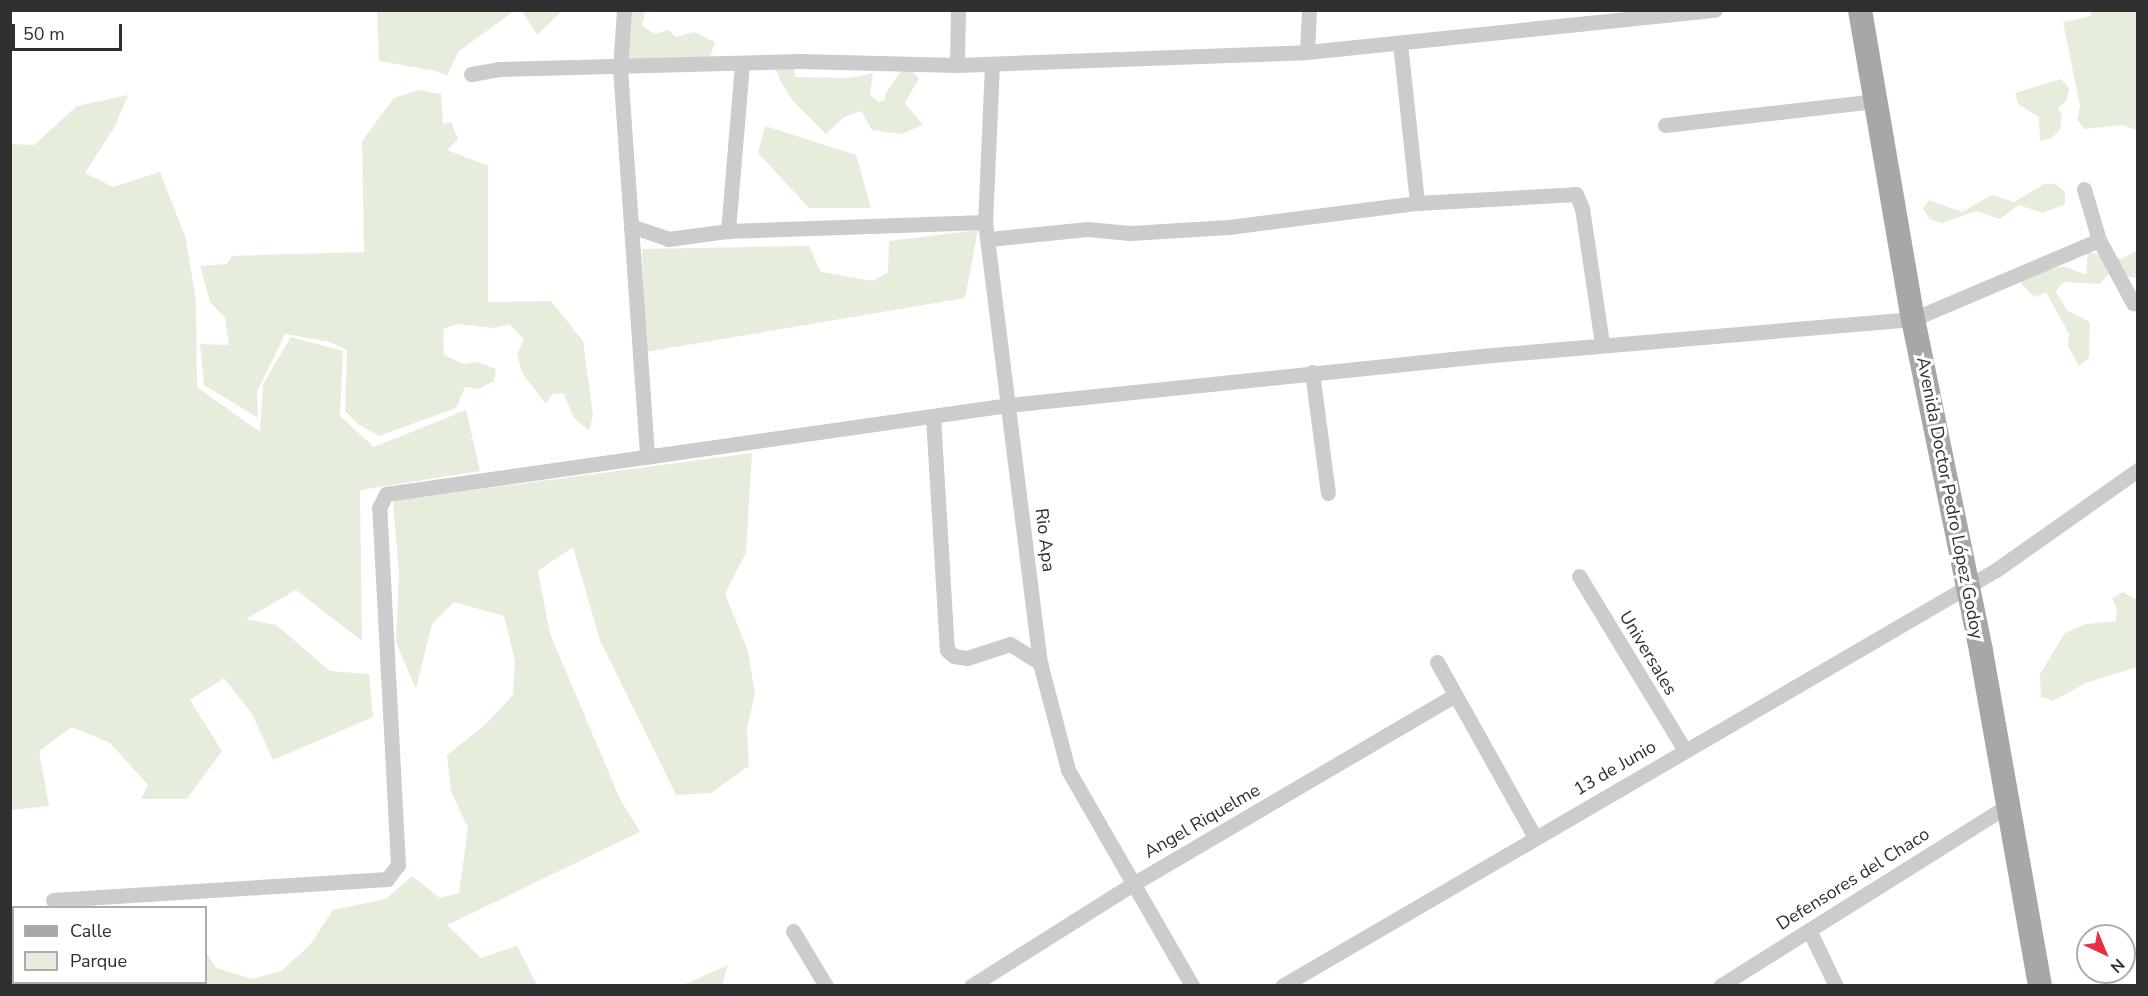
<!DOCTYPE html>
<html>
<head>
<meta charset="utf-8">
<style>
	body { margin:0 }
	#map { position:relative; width:2148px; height:996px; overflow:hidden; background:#fff; font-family:"Nunito Sans",sans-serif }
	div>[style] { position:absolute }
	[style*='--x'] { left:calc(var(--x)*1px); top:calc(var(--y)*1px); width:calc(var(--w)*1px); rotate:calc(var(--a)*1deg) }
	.green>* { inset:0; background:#e6eddd }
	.minor>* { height:15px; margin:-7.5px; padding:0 7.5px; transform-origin:7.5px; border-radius:7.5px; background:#ccc }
	.primary>* { height:24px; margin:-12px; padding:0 12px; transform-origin:12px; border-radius:12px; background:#a7a7a7 }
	span { translate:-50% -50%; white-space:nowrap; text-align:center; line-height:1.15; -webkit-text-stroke:6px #fff; paint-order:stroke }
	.street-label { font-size:18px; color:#2f2f2f }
	.frame { position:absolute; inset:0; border:12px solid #2f2f2f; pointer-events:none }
	.legend { position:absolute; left:12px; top:906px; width:195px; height:78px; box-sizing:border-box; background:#fff; border:2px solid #acacac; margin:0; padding:8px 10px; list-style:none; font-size:18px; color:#2f2f2f }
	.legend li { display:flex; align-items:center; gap:12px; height:30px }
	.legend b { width:30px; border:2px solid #acacac }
	.north { position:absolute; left:2076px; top:924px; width:60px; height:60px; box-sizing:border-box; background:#fff; border:2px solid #acacac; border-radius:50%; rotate:136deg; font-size:16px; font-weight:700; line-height:24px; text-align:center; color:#2f2f2f }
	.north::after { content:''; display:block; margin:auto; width:21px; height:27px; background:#e92f44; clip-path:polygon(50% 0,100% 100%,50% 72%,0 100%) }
	.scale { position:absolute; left:12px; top:24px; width:110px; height:27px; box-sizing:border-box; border:3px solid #2f2f2f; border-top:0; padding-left:8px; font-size:18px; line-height:21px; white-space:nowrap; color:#2f2f2f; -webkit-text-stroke:4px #fff; paint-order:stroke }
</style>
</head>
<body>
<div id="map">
	<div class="green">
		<i style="clip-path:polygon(377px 11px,377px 10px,514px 11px,458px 52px,447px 76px,436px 71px,379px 61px)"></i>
		<i style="clip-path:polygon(522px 11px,562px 11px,537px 35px)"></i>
		<i style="clip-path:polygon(627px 11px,645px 11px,642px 26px,655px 34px,669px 30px,676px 37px,694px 32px,715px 42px,710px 57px,620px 66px)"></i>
		<i style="clip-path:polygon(2090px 11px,2137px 11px,2137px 130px,2122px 125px,2085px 129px,2077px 120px,2080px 106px,2063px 22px,2091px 16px)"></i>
		<i style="clip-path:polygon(794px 60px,795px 77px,850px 78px,873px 73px,870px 95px,879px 102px,885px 100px,885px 94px,905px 66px,919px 78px,905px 103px,923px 125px,901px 134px,872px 130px,861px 111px,844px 117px,826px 134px,792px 100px,780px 80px,775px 66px)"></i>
		<i style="clip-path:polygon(2061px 79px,2069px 88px,2067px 100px,2058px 108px,2062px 116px,2060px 129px,2052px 138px,2040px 141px,2039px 117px,2018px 104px,2015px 93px)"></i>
		<i style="clip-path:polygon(419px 90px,441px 94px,443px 124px,451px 122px,458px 139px,447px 150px,488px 166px,488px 302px,551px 301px,583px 341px,593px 415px,589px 431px,574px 418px,563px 393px,553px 394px,546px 404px,522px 373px,517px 354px,524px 339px,509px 324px,494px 328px,458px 324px,443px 329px,444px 355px,464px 364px,477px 362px,496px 369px,494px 381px,479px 389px,465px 387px,456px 408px,379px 436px,358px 424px,345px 411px,347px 350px,330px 342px,285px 334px,257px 392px,258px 418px,204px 385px,200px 344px,229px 345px,225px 318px,210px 302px,200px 266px,227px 264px,232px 256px,364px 252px,362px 141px,394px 98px)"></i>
		<i style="clip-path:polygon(128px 95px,114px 128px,85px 173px,113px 187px,160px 172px,186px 239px,196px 302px,197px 387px,260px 432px,263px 384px,291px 337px,343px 351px,340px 416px,374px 447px,466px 410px,480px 471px,360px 490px,362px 641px,296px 590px,246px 619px,276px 625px,330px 671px,369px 674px,373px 717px,273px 760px,252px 714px,224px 678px,190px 700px,222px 751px,187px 799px,141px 799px,148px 785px,110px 743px,72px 727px,39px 751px,49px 806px,11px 810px,11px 144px,34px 145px,77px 106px)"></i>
		<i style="clip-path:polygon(765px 126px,856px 155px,871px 208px,809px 208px,758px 153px)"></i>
		<i style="clip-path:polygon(2044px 184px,2055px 184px,2065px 191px,2065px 204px,2043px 213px,2019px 205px,2000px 219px,1976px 211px,1942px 223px,1930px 219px,1923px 209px,1929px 200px,1962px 212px,1992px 195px,2014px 202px)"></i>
		<i style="clip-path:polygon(978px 230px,965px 298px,645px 352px,642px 249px,809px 246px,821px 272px,873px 281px,888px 272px,889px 241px)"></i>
		<i style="clip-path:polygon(2137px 250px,2137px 278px,2108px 274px,2100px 284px,2064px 282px,2055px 291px,2068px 311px,2090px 322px,2089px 358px,2079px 366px,2068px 346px,2069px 334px,2046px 292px,2034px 297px,2021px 283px,2028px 275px,2064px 266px,2086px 275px,2088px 252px,2122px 259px)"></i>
		<i style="clip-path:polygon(752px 453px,746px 553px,725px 594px,748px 651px,755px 694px,747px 728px,749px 766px,711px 793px,676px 795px,600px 640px,573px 547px,538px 571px,550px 634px,620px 799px,640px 832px,447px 925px,481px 958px,517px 946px,537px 985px,185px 985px,206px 982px,206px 952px,216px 968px,252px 979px,281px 971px,310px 945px,333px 910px,386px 899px,412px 876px,440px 898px,459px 893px,468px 828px,451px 791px,447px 755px,485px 725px,513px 695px,515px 661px,504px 616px,454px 602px,432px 624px,416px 689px,396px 642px,399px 573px,393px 501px)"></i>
		<i style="clip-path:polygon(2123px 592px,2137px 600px,2137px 667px,2086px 683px,2053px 701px,2041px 697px,2040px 674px,2065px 633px,2086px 624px,2116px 621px,2117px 609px,2112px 598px)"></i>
		<i style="clip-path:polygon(14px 908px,14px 959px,13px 959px,10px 911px)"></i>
		<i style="clip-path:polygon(728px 965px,722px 985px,683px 985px)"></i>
		<i style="clip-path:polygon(14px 982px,127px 982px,132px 985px,12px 985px)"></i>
	</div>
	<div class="minor">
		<i style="--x:624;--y:10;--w:58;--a:93.9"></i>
		<i style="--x:620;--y:68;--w:390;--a:86"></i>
		<i style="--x:1400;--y:43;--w:161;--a:83.9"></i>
		<i style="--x:1307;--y:52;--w:42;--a:-87.3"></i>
		<i style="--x:742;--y:64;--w:168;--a:94.8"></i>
		<i style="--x:728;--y:231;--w:257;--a:-2"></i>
		<i style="--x:992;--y:64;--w:158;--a:92.5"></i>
		<i style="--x:985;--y:222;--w:444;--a:82.9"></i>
		<i style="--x:1040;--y:663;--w:111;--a:75.3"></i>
		<i style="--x:1068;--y:770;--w:249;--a:60.1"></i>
		<i style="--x:957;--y:65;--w:55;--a:-89"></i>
		<i style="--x:471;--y:74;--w:27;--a:-10"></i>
		<i style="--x:498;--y:69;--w:302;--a:-1.5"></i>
		<i style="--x:800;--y:61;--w:157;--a:1.5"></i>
		<i style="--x:957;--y:65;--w:350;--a:-2.1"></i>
		<i style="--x:1307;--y:52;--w:410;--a:-5.9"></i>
		<i style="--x:1665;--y:125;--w:211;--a:-6.5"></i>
		<i style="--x:2084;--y:189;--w:53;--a:73.6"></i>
		<i style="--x:2099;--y:240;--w:72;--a:61.6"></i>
		<i style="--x:631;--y:226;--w:39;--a:19"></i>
		<i style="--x:668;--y:239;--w:61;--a:-7.6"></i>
		<i style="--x:989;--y:239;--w:99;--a:-5.8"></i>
		<i style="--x:1087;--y:229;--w:43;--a:5.3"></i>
		<i style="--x:1130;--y:233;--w:99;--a:-3.5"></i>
		<i style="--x:1229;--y:227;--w:190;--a:-7.3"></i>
		<i style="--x:1417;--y:203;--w:159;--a:-3.2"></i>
		<i style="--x:1576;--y:194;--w:15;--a:67"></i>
		<i style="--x:1582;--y:208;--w:137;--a:81.6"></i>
		<i style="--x:1312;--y:372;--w:122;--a:82.5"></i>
		<i style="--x:933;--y:416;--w:234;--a:86.6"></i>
		<i style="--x:947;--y:650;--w:9;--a:41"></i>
		<i style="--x:954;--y:656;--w:13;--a:9"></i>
		<i style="--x:967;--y:658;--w:45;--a:-18"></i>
		<i style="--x:1010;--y:644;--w:36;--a:32"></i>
		<i style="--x:1579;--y:576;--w:204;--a:58.7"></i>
		<i style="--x:1437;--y:662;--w:201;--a:60.8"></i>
		<i style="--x:53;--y:900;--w:335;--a:-3.6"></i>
		<i style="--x:387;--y:879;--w:18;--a:-52"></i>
		<i style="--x:398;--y:865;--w:358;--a:-93"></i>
		<i style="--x:379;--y:508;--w:16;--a:-63"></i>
		<i style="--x:386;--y:494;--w:628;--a:-8.14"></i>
		<i style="--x:1008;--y:405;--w:476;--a:-5.9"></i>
		<i style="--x:1481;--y:356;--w:434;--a:-4.9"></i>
		<i style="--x:1913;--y:319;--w:202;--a:-23"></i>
		<i style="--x:1809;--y:930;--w:62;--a:64.3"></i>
		<i style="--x:793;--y:931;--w:64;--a:59"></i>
		<i style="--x:971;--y:986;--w:191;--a:-32.2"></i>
		<i style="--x:1133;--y:884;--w:373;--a:-30.4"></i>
		<i style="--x:1282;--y:986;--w:826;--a:-30.23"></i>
		<i style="--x:1996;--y:570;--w:174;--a:-35.2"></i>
		<i style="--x:1720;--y:986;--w:340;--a:-32.1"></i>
	</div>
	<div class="primary">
		<i style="--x:1860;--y:10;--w:314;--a:80.3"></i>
		<i style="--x:1913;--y:319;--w:339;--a:78.4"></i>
		<i style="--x:1981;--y:651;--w:340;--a:80"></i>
	</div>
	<div class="street-label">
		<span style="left:1950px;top:498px;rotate:79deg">Avenida Doctor Pedro López Godoy</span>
		<span style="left:1045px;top:540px;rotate:83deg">Rio Apa</span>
		<span style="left:1648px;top:653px;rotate:59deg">Universales</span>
		<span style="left:1615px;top:768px;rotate:-30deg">13 de Junio</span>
		<span style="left:1202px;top:821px;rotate:-30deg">Angel Riquelme</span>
		<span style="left:1853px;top:879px;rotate:-32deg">Defensores del Chaco</span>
	</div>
	<div class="frame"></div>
	<ul class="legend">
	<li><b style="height:8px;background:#a7a7a7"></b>Calle</li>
	<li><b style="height:16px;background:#e6eddd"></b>Parque</li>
	</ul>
	<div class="north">N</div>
	<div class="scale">50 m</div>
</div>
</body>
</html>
